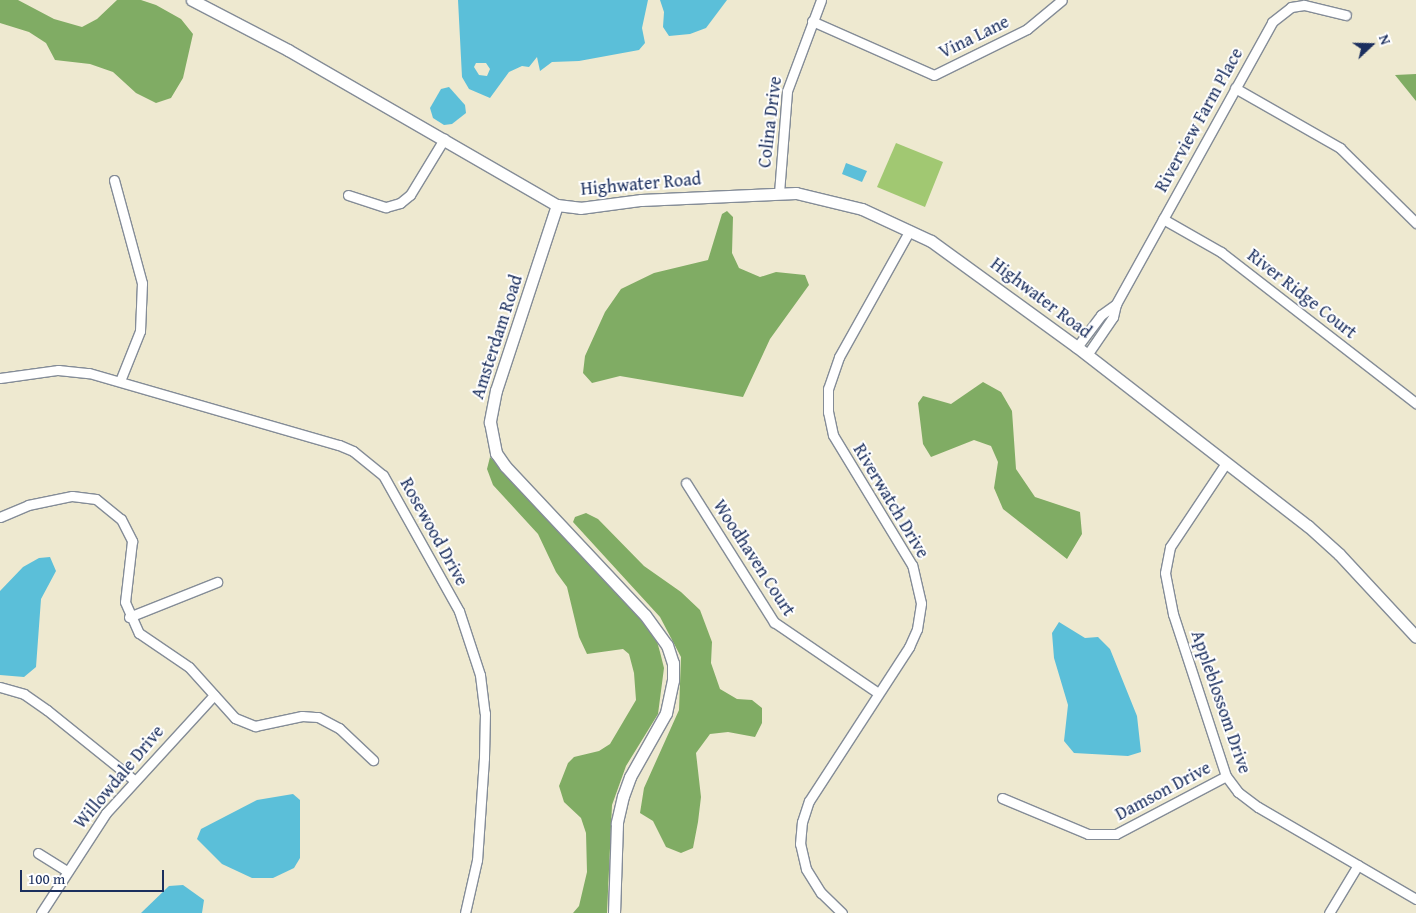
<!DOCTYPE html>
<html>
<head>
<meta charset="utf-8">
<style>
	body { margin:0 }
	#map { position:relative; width:1416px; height:913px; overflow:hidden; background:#eee9d0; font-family:"Gentium Book Plus",serif }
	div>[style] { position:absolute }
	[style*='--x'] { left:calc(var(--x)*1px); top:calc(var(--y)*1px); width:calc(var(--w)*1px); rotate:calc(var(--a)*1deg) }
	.green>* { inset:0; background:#a1c872 }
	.forest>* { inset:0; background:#80ac64 }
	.water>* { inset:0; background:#5bbfd9 }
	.roads { filter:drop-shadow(1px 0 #848c97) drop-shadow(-1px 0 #848c97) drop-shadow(0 1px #848c97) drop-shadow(0 -1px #848c97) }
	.minor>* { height:9px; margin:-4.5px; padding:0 4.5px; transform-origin:4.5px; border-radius:4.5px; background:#fff }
	.tertiary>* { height:11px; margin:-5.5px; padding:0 5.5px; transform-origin:5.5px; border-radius:5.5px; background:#fff }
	span { translate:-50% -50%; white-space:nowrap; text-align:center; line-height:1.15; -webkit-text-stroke:4px #fff; paint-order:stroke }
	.street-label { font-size:18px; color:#1b2f5e }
	.north { position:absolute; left:1346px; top:20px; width:50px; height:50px; -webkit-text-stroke:4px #fff; paint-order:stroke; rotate:69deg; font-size:14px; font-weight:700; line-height:20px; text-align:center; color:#1b2f5e }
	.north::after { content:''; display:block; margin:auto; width:18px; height:22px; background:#1b2f5e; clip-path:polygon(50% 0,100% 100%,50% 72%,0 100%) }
	.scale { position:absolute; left:20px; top:870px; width:144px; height:22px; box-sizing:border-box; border:2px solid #1b2f5e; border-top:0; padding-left:6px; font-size:15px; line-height:18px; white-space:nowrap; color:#1b2f5e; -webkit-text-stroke:4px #fff; paint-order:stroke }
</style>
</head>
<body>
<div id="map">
	<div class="green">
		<i style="clip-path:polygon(896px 143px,943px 162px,925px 207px,877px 187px)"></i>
	</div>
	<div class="forest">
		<i style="clip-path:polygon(0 0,18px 0,54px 19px,82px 27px,97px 19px,117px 0,141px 0,156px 5px,181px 19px,193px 34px,183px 78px,171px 98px,156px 103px,136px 93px,113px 72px,90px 64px,55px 60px,46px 43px,29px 32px,0 23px)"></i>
		<i style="clip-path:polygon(1416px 74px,1416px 101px,1395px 75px)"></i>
		<i style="clip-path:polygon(727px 211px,733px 217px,732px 253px,739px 268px,760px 277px,776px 272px,805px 275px,809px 285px,770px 339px,743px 397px,620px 376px,592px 383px,583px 373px,585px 356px,605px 312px,621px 289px,654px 273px,708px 260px,722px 214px)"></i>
		<i style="clip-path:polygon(983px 382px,1001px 392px,1012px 411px,1016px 469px,1035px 497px,1080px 512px,1082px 534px,1067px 559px,1003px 509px,994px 488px,998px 462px,991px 446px,974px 440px,931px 457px,923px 444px,918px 403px,923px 396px,951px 404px)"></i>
		<i style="clip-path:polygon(490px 457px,636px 611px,656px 638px,660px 652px,664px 668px,658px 714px,626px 766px,612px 805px,607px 913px,573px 913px,579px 906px,587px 872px,586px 833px,581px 818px,564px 802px,559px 786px,568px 763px,574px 757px,599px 751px,610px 744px,636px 700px,634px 673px,629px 654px,623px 649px,587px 654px,579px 637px,567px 587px,556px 572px,538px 534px,493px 485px,487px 469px)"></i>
		<i style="clip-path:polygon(586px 513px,598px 519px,644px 566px,681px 592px,700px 610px,712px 642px,711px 663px,720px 689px,737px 699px,752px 700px,762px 708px,762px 723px,755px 737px,728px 732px,710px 734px,696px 753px,701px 797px,698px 822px,693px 848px,681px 853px,666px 847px,653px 821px,640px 813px,644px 788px,679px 710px,681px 657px,660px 617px,573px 522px,575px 517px)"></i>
	</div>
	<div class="water">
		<i style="clip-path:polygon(evenodd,458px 0,648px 0,642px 28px,645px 43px,639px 50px,579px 61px,552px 62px,540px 71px,537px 57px,529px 67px,522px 66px,509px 72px,490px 98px,469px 89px,462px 77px,458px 0,476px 63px,486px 63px,490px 69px,487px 76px,479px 75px,474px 67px,476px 63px)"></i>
		<i style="clip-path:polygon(660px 0,727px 0,706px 28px,690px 34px,669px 36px,663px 27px,664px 12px)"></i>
		<i style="clip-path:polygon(449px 87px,465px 105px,466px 113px,452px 124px,444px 125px,433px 118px,430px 108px,441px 89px)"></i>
		<i style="clip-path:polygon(846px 163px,867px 171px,862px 182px,842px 174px)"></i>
		<i style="clip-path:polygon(50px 557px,56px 571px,41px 599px,36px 667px,24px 677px,0 675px,0 591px,23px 567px,39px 558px)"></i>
		<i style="clip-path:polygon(1059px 622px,1085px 638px,1098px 637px,1110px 649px,1137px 716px,1141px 752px,1128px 756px,1074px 753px,1064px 741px,1068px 705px,1054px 658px,1052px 633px)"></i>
		<i style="clip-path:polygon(293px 794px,300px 800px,300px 858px,294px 868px,273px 878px,252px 878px,222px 864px,197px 839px,201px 829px,257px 800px)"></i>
		<i style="clip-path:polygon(183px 885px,204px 900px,202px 913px,141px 913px,169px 886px)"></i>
	</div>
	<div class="roads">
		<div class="minor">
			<i style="--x:812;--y:21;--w:133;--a:23.9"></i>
			<i style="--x:934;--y:75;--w:104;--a:-26.3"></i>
			<i style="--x:1027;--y:29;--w:45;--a:-39.6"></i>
			<i style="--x:1235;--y:88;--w:121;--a:29.7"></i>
			<i style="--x:1340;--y:148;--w:107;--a:44.6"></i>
			<i style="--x:114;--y:180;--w:107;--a:74.8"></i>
			<i style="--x:142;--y:283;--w:48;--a:92.4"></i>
			<i style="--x:140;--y:331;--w:54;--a:111.8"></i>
			<i style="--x:779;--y:193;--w:102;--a:-85.5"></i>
			<i style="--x:787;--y:91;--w:97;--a:-69.5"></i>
			<i style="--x:348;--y:195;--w:40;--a:18"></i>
			<i style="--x:386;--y:207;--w:15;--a:-16"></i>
			<i style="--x:400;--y:203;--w:13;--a:-39"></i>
			<i style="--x:410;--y:195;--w:66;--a:-58.7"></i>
			<i style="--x:1163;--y:219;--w:67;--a:29.6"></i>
			<i style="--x:1221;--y:252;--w:247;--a:37.8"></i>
			<i style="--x:1077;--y:347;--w:40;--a:-53"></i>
			<i style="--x:1101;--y:315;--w:19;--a:-36"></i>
			<i style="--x:1087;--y:355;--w:46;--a:-55.6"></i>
			<i style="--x:1113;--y:317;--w:13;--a:-77"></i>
			<i style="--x:1116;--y:304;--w:322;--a:-61"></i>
			<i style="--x:1272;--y:22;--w:24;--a:-38"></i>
			<i style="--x:1291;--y:7;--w:13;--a:-9"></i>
			<i style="--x:1304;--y:5;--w:43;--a:13.4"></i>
			<i style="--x:0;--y:378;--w:59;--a:-7.9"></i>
			<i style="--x:58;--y:370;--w:31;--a:6"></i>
			<i style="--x:89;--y:373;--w:260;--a:16.1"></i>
			<i style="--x:339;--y:445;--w:15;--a:23"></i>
			<i style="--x:353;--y:451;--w:38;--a:39"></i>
			<i style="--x:383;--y:475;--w:156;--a:60.8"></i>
			<i style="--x:459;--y:611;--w:67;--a:71.8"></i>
			<i style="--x:480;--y:675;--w:38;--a:83"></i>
			<i style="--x:485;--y:713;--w:45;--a:91.3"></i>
			<i style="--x:484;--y:758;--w:102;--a:93.9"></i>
			<i style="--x:477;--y:860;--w:54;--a:102.8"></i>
			<i style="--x:1226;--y:463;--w:101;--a:123.7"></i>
			<i style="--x:1170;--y:547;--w:26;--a:101"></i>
			<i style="--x:1165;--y:573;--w:42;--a:79"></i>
			<i style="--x:1173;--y:614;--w:170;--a:71.9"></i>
			<i style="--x:1226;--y:776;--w:20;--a:53"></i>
			<i style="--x:1238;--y:792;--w:25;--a:37"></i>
			<i style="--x:1258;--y:807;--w:183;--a:30.2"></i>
			<i style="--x:686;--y:483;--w:165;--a:57.7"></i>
			<i style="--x:774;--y:622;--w:126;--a:34.3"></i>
			<i style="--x:0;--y:517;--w:30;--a:-23"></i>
			<i style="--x:28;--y:505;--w:45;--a:-11.6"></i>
			<i style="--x:72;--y:496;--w:24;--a:7"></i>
			<i style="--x:96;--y:499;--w:32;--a:39"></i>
			<i style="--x:121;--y:519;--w:25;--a:63"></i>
			<i style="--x:132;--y:541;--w:61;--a:96.5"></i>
			<i style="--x:125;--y:602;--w:34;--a:66"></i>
			<i style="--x:139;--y:633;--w:60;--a:34.2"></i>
			<i style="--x:189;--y:667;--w:69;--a:48"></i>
			<i style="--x:235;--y:718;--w:22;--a:22"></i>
			<i style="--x:255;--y:726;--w:48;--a:-12"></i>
			<i style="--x:302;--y:716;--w:16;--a:4"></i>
			<i style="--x:318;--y:717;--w:24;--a:28"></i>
			<i style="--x:339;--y:728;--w:47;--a:43.3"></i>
			<i style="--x:129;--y:617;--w:95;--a:-21.7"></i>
			<i style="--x:0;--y:687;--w:25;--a:16"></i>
			<i style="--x:24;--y:694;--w:28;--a:35"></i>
			<i style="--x:47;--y:710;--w:112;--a:38.8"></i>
			<i style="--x:1002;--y:798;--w:93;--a:22.7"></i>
			<i style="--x:1088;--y:834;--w:28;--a:0"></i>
			<i style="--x:1116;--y:834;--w:124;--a:-27.8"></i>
			<i style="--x:38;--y:853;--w:34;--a:32"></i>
			<i style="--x:41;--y:913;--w:119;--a:-57"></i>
			<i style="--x:106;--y:813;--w:160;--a:-47.5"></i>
			<i style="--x:842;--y:913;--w:29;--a:-136"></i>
			<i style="--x:821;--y:893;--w:28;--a:-122"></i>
			<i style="--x:806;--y:869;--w:26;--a:-103"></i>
			<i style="--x:800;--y:844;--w:22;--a:-85"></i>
			<i style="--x:802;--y:822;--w:22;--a:-72"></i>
			<i style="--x:809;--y:801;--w:184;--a:-57"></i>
			<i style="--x:909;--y:647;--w:20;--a:-66"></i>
			<i style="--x:917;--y:629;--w:26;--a:-81"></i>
			<i style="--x:921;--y:603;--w:39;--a:-103"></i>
			<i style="--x:912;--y:565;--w:152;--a:-121.3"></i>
			<i style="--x:833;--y:435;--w:24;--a:-102"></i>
			<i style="--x:828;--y:412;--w:23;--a:-90"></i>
			<i style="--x:828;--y:389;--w:34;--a:-71"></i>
			<i style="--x:839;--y:357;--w:145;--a:-60.8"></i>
			<i style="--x:1329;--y:913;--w:56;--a:-58.9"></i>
		</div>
		<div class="tertiary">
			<i style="--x:192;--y:0;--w:108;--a:27.5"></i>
			<i style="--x:288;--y:50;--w:310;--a:30"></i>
			<i style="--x:557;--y:205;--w:23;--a:7"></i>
			<i style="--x:580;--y:208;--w:62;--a:-7.5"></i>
			<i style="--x:641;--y:200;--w:155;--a:-2.6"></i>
			<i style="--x:796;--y:193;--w:68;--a:13.6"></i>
			<i style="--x:862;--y:209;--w:76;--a:24.9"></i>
			<i style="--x:931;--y:241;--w:180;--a:36"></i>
			<i style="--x:1077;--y:347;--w:292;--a:37.8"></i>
			<i style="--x:1308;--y:526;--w:42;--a:42.1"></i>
			<i style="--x:1339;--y:554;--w:113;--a:47.1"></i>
			<i style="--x:557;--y:205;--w:195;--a:108.2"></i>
			<i style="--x:496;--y:390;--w:33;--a:101"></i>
			<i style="--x:490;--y:422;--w:32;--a:79"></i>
			<i style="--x:496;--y:453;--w:16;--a:55"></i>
			<i style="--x:505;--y:466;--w:204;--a:46.8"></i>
			<i style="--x:645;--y:615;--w:37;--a:54"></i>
			<i style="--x:667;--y:645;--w:19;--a:72"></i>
			<i style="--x:673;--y:663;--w:17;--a:90"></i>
			<i style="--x:673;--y:680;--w:34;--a:102"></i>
			<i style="--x:666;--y:713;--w:73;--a:119.4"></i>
			<i style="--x:630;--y:777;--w:20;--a:110"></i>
			<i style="--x:623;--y:796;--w:28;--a:103"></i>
			<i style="--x:617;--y:823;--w:90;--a:91.9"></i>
		</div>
	</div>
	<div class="street-label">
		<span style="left:974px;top:37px;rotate:-26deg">Vina Lane</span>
		<span style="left:1199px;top:120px;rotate:-61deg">Riverview Farm Place</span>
		<span style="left:770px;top:122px;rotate:-83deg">Colina Drive</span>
		<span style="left:641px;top:184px;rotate:-5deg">Highwater Road</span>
		<span style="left:1302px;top:294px;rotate:38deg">River Ridge Court</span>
		<span style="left:1041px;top:298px;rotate:37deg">Highwater Road</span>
		<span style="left:497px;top:337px;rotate:-72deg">Amsterdam Road</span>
		<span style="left:891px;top:501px;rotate:59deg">Riverwatch Drive</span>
		<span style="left:434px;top:532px;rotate:61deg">Rosewood Drive</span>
		<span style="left:754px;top:558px;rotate:57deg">Woodhaven Court</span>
		<span style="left:1221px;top:702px;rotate:71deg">Appleblossom Drive</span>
		<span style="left:119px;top:777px;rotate:-50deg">Willowdale Drive</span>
		<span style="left:1163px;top:791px;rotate:-28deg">Damson Drive</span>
	</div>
	<div class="north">N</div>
	<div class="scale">100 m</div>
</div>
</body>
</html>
